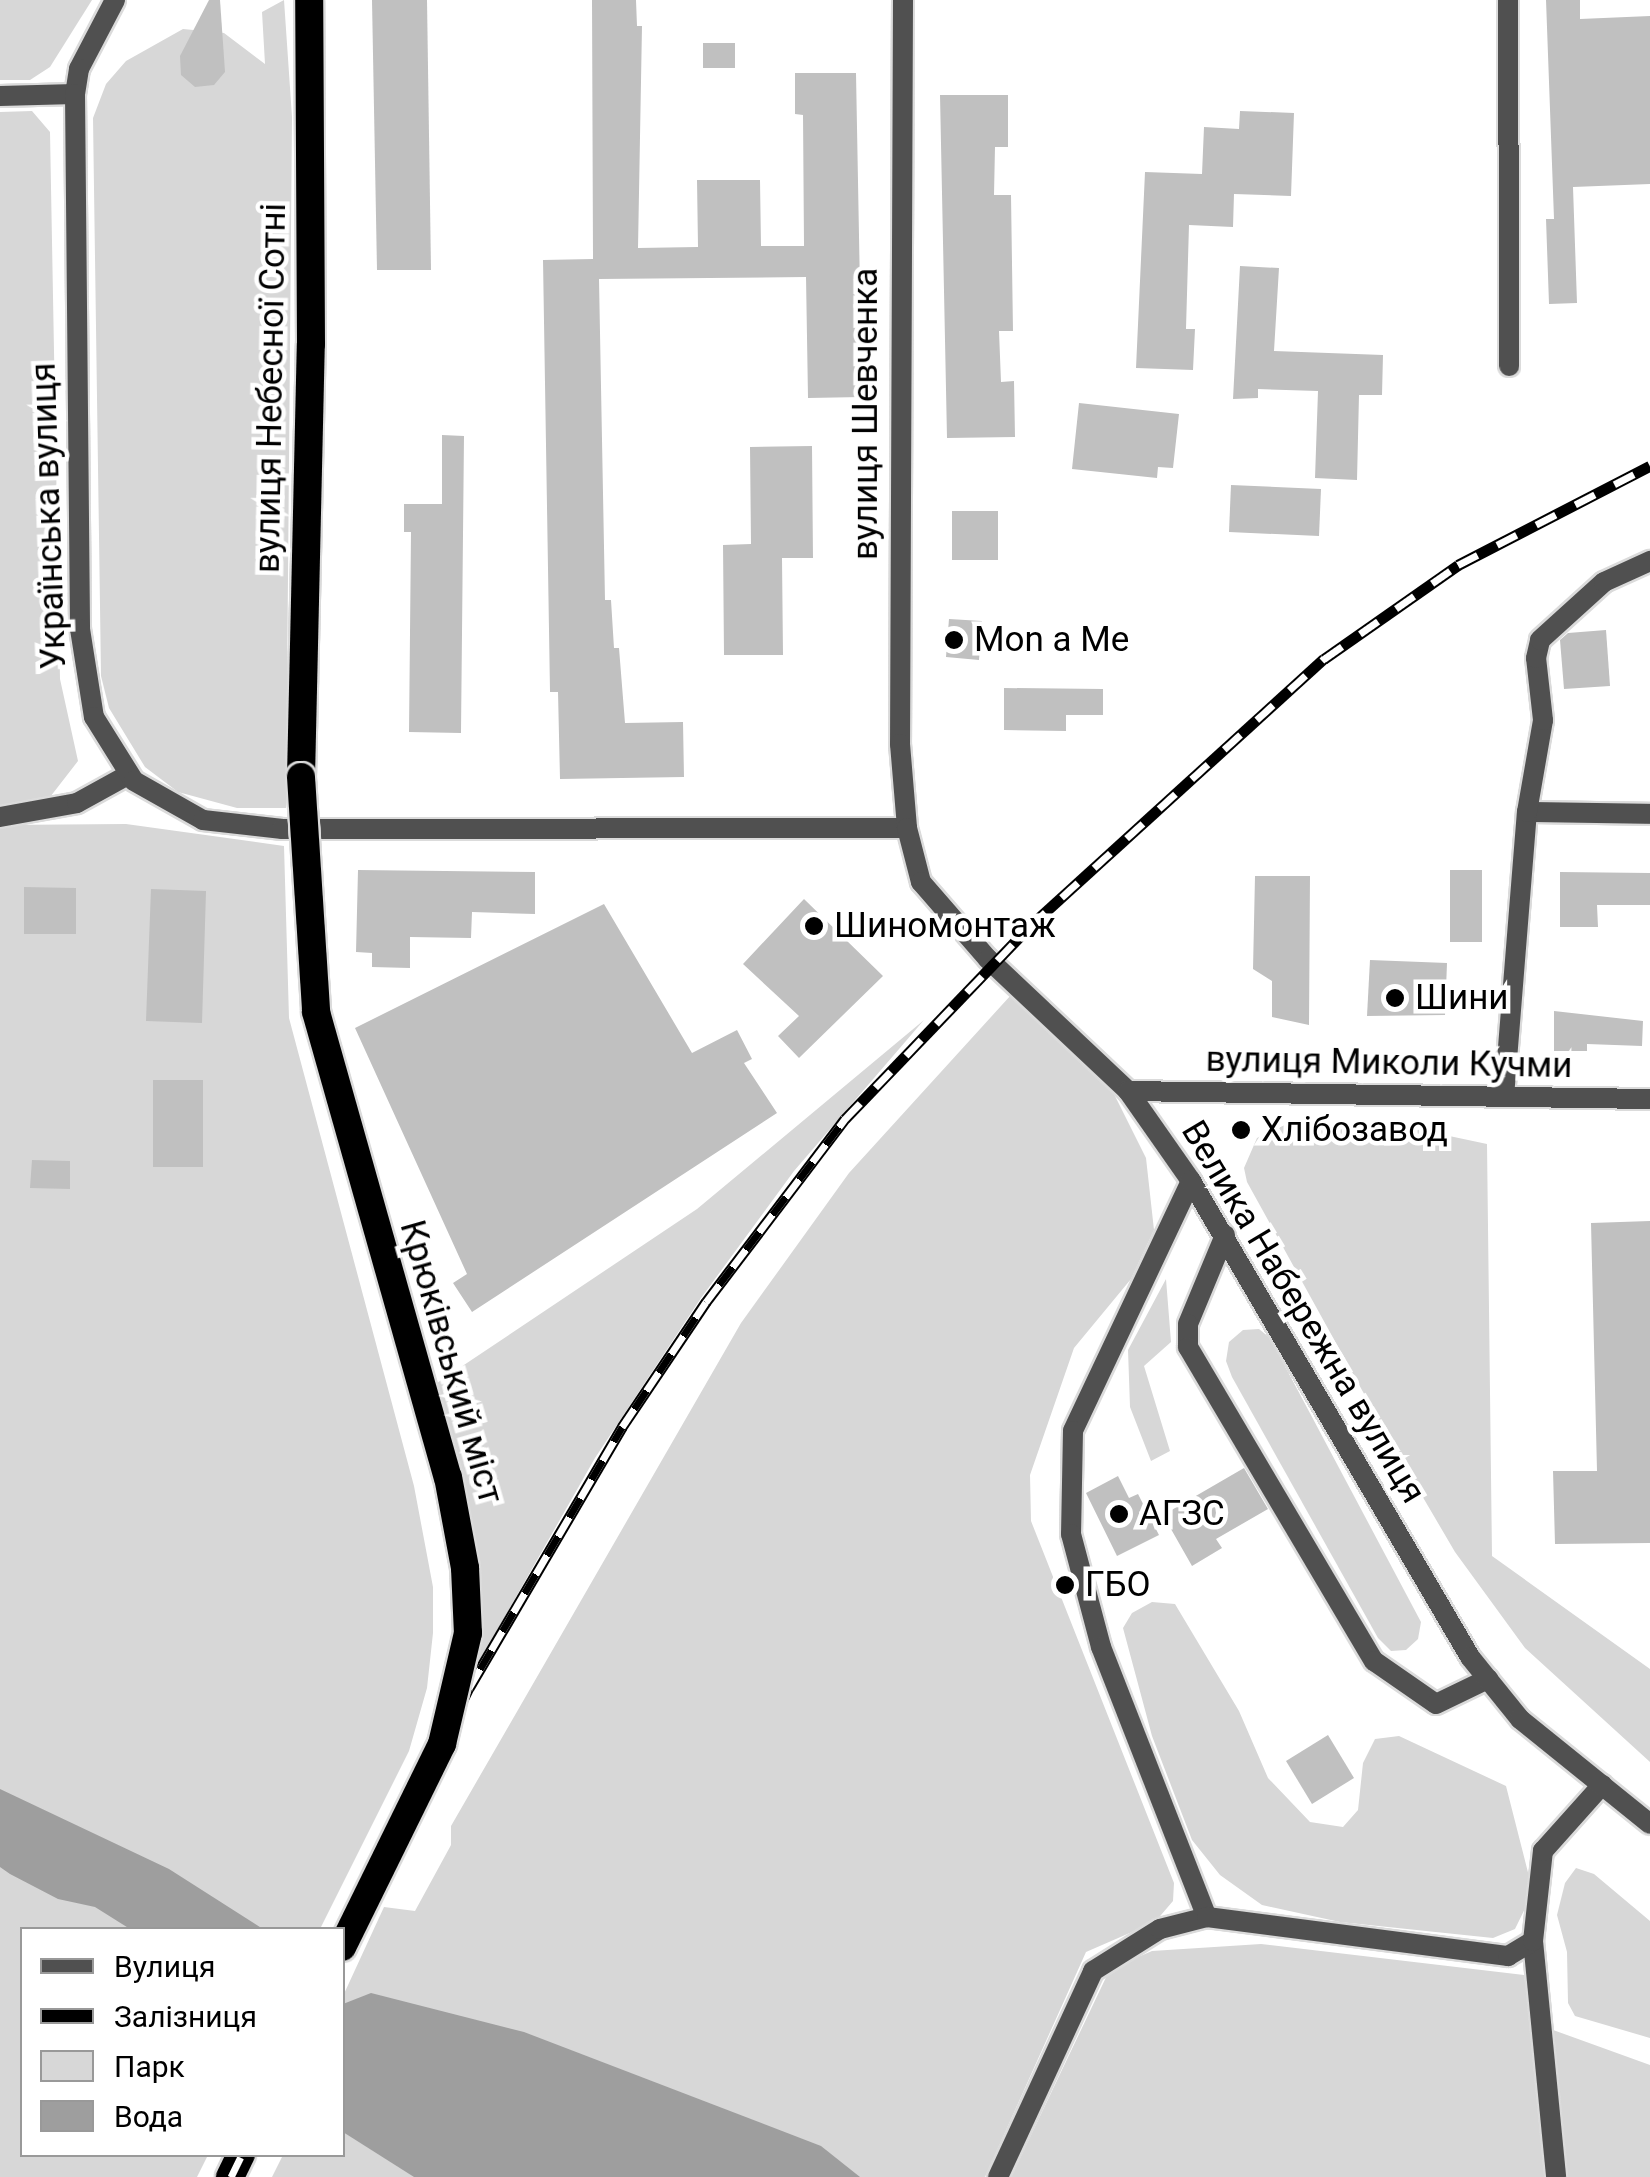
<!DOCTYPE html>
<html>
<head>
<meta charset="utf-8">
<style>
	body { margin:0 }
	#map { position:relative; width:1650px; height:2177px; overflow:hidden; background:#fff; font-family:Roboto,sans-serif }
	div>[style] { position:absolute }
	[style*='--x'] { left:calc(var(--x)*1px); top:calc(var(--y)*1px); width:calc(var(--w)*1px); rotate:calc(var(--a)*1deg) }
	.green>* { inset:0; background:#d7d7d7 }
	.water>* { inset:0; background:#9e9e9e }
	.building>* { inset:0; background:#c0c0c0 }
	.roads { filter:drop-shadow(2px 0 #dbdbdb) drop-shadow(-2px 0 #dbdbdb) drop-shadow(0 2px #dbdbdb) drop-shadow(0 -2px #dbdbdb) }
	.minor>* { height:20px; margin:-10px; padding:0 10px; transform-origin:10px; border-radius:10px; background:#505050 }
	.tertiary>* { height:20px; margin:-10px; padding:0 10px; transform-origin:10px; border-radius:10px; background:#505050 }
	.trunk>* { height:28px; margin:-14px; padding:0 14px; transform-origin:14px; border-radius:14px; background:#000 }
	.rail>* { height:11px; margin-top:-5.5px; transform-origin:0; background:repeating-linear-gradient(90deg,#fff 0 22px,#000 0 44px); box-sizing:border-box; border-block:2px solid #000 }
	.bridges { filter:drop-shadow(2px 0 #dbdbdb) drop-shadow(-2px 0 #dbdbdb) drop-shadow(0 2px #dbdbdb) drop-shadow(0 -2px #dbdbdb) }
	.trunk-bridge>* { height:28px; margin:-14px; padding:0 14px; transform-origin:14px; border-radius:14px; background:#000 }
	.dots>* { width:28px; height:28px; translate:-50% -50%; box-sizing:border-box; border:5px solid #fff; border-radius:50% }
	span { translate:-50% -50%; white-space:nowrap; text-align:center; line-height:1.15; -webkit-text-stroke:9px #fff; paint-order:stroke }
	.street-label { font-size:35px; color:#000 }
	.poi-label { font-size:35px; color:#000 }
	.left { translate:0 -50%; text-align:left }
	.legend { position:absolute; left:20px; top:1927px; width:325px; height:230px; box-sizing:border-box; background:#fff; border:2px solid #999; margin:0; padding:12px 18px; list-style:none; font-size:30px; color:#000 }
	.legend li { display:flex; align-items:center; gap:20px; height:50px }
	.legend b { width:50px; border:2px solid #999 }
</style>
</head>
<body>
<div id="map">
	<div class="green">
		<i style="clip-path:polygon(0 0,92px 0,50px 67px,30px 80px,0 80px)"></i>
		<i style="clip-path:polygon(284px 0,292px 117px,286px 808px,237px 808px,178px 792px,145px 767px,109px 708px,101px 676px,93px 118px,106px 84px,126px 61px,183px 29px,224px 33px,265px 64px,262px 12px)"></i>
		<i style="clip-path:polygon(32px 111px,50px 132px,60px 679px,78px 761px,47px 801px,0 808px,0 112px)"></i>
		<i style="clip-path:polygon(126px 824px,284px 846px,289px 1018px,414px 1486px,433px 1587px,433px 1633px,427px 1688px,409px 1751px,320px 1929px,22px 1930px,22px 2154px,208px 2155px,197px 2177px,0 2177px,0 825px)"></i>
		<i style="clip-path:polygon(1011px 995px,1112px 1090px,1146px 1158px,1154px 1230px,1131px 1279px,1074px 1348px,1030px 1475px,1031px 1521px,1174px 1883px,1173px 1901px,1155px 1922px,1086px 1952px,985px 2177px,699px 2177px,343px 2038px,343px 1996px,384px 1907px,415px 1911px,451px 1845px,451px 1826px,741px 1323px,849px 1173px)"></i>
		<i style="clip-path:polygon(924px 1020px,794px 1171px,701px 1298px,595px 1458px,475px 1669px,478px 1633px,431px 1387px,697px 1209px)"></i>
		<i style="clip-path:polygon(1289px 1123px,1421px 1130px,1487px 1144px,1492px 1556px,1650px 1669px,1650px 1762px,1525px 1648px,1455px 1552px,1394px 1448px,1247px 1182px,1244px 1168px,1257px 1138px)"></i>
		<i style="clip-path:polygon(1166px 1279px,1171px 1342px,1144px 1366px,1170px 1451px,1151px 1461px,1130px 1407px,1128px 1350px)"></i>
		<i style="clip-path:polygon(1259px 1329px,1270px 1338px,1421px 1622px,1418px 1639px,1406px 1650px,1391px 1651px,1378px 1638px,1232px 1377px,1226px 1361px,1229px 1342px,1243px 1330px)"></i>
		<i style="clip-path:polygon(1152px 1602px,1175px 1604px,1239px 1711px,1268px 1778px,1310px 1822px,1343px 1827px,1358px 1810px,1363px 1763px,1375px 1739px,1399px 1736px,1506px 1786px,1533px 1892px,1515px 1929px,1493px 1938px,1340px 1922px,1262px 1905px,1220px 1875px,1192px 1840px,1152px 1736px,1123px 1628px,1132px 1613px)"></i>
		<i style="clip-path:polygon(1576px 1868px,1594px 1874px,1650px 1921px,1650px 2038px,1575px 2016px,1568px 2003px,1567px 1952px,1557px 1915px,1565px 1883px)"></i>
		<i style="clip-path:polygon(1261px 1944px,1524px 1975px,1531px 2022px,1650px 2065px,1650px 2177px,1011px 2177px,1110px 1969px,1152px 1951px)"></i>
		<i style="clip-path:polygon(343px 2107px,487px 2177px,272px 2177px,283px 2155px,342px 2154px)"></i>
	</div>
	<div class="water">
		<i style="clip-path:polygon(0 1789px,169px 1869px,263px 1929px,130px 1929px,95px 1907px,58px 1899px,10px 1874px,0 1867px)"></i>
		<i style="clip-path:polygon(371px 1993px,524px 2032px,821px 2146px,860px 2177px,414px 2177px,343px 2132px,343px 2004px)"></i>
	</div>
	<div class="building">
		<i style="clip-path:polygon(209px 0,220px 0,225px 72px,214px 85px,195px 87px,181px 75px,180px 56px)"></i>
		<i style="clip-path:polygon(372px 0,427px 0,431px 270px,377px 270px)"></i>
		<i style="clip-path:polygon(592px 0,636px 0,637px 26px,642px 26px,638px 248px,698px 247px,697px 180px,760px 180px,761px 246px,804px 246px,803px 115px,795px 114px,795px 73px,856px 73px,862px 397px,808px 398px,806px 277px,599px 279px,605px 600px,611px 600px,614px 648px,619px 648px,625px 723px,683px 722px,684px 777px,560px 779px,558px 692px,550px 692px,543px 260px,593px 259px)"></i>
		<i style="clip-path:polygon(1546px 0,1580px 0,1580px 19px,1650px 16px,1650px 184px,1573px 187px,1577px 303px,1549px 304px,1546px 219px,1554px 219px)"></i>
		<i style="clip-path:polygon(703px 43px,735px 43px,735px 68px,703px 68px)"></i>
		<i style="clip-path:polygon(940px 95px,1008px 95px,1008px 147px,995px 147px,994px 195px,1011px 195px,1013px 331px,999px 331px,1001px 382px,1014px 381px,1015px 437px,947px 438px)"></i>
		<i style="clip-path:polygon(1240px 111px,1294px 113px,1291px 196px,1234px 194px,1233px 227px,1189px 225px,1186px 329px,1195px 329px,1193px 370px,1136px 368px,1145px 172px,1202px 174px,1204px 127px,1239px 129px)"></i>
		<i style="clip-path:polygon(1240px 266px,1279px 268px,1274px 351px,1383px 355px,1382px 395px,1359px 395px,1357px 480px,1315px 478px,1318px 391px,1258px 389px,1258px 398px,1233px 399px)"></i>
		<i style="clip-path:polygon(1079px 403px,1179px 414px,1173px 468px,1158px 467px,1157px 478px,1072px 469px)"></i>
		<i style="clip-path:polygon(442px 435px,464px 436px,461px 733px,409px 732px,411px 532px,404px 532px,404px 504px,442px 504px)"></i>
		<i style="clip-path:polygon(812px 446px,813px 558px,782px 558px,783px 655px,724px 655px,723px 545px,751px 544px,750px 447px)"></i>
		<i style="clip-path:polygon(1231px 485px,1321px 489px,1319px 536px,1229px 532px)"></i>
		<i style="clip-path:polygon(952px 511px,998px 511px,998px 560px,952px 560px)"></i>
		<i style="clip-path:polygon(949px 619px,982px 621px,979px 660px,946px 657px)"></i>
		<i style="clip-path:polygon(1606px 630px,1610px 686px,1564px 689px,1560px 640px,1568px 633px)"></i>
		<i style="clip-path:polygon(1004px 688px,1103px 689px,1103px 715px,1066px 715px,1066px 731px,1004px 730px)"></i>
		<i style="clip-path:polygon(358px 870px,535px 872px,535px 914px,472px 912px,471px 938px,410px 937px,410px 968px,372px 967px,372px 953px,356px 952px)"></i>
		<i style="clip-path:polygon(1450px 870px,1482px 870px,1482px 942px,1450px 942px)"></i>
		<i style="clip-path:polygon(1560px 872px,1650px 873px,1650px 905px,1597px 905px,1598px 927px,1560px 927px)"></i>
		<i style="clip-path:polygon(1255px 876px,1310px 876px,1309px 1025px,1272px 1017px,1272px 981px,1253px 969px)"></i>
		<i style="clip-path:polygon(24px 887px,76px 888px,76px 934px,24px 934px)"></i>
		<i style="clip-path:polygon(151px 889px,206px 891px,202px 1023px,146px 1021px)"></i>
		<i style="clip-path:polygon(804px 899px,883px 976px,799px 1058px,778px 1036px,799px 1016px,743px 964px)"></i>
		<i style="clip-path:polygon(604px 904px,692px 1053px,737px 1030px,752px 1059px,744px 1063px,777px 1113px,472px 1312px,453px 1283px,467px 1274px,355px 1028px)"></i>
		<i style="clip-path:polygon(1370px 960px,1447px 963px,1445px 1015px,1367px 1016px)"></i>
		<i style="clip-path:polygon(1554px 1011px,1643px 1021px,1642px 1046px,1587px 1044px,1587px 1051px,1554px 1051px)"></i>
		<i style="clip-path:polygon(153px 1080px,203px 1080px,203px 1167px,153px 1167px)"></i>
		<i style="clip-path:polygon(32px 1160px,70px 1161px,70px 1189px,30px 1188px)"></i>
		<i style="clip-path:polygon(1650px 1221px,1650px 1543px,1555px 1544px,1553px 1471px,1597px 1471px,1591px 1223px)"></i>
		<i style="clip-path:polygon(1244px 1468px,1268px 1509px,1216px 1539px,1222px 1548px,1192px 1566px,1163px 1515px)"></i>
		<i style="clip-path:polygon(1118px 1476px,1129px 1498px,1138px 1494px,1159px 1535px,1117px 1556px,1086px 1493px)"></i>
		<i style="clip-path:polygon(1328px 1735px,1354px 1778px,1312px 1804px,1286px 1761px)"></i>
	</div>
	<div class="roads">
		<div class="minor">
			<i style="--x:1508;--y:0;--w:366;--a:89.8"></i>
			<i style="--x:0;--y:96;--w:75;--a:-1.5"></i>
			<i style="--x:1527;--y:812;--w:123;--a:0.9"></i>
			<i style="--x:0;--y:817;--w:78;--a:-10.3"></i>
			<i style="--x:77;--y:803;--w:58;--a:-28.8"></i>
			<i style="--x:1504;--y:1097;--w:286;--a:-85.4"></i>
			<i style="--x:1527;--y:812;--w:93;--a:-80.1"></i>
			<i style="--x:1543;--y:720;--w:62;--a:-96.4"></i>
			<i style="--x:1536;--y:658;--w:18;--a:-77"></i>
			<i style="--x:1540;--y:640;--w:86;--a:-42.2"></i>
			<i style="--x:1604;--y:582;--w:51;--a:-24.5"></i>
			<i style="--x:1191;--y:1181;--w:276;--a:115.3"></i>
			<i style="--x:1073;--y:1431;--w:103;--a:91.1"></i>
			<i style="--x:1071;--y:1534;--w:117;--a:75.1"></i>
			<i style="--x:1101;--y:1647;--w:290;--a:68.6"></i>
			<i style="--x:1225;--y:1235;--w:96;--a:112.6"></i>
			<i style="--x:1188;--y:1324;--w:23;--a:90"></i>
			<i style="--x:1188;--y:1347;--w:365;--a:59.4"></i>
			<i style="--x:1374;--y:1661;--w:75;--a:34.7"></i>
			<i style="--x:1436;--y:1704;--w:58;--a:-25.7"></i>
			<i style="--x:1533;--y:1941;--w:237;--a:84.4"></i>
			<i style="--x:998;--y:2177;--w:227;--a:-65.2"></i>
			<i style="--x:1093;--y:1971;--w:79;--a:-32.1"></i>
			<i style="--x:1160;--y:1929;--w:49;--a:-14.3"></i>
			<i style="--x:1207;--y:1917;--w:304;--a:7.4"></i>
			<i style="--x:1508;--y:1956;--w:29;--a:-31"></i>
			<i style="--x:1533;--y:1941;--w:91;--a:-83.7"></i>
			<i style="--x:1543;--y:1851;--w:89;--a:-48.2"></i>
		</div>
		<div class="tertiary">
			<i style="--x:115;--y:0;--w:78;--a:117.6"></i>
			<i style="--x:79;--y:69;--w:25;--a:99"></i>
			<i style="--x:75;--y:94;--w:535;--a:89.46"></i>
			<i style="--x:80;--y:629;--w:89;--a:81"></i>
			<i style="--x:94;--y:717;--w:75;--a:58"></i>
			<i style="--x:134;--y:781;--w:79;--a:29.5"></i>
			<i style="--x:203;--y:820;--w:80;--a:6.5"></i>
			<i style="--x:282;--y:829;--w:625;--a:-0.09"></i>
			<i style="--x:903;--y:0;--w:744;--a:90.23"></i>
			<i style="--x:900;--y:744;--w:84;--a:85.2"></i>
			<i style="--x:907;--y:828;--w:56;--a:75.5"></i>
			<i style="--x:921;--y:882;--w:102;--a:49"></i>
			<i style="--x:988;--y:959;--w:192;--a:43.3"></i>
			<i style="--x:1128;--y:1091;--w:110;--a:55"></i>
			<i style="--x:1191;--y:1181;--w:552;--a:59.62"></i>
			<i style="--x:1470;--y:1657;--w:80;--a:51.1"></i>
			<i style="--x:1520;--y:1719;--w:167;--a:38.9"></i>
			<i style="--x:1128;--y:1091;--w:522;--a:0.88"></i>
		</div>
		<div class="trunk">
			<i style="--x:301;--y:777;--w:433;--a:-88.7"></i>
			<i style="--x:311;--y:344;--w:344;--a:-90.3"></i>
			<i style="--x:230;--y:2177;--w:25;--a:-64"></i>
		</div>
	</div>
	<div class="rail">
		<i style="--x:342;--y:1949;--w:290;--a:-64.1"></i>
		<i style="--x:469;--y:1688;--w:303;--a:-59.6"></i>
		<i style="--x:622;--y:1427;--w:151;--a:-56.1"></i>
		<i style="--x:706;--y:1302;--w:230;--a:-52.8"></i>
		<i style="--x:845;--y:1119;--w:266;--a:-46.2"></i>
		<i style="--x:1029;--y:927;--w:399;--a:-42.3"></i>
		<i style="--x:1324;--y:659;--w:164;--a:-35"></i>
		<i style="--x:1458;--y:565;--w:216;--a:-27.3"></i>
		<i style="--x:231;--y:2177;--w:25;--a:-64"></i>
	</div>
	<div class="bridges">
		<div class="trunk-bridge">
			<i style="--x:301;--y:777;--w:235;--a:86.3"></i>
			<i style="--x:316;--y:1012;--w:483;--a:74.2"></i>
			<i style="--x:448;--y:1477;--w:93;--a:79.4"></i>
			<i style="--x:465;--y:1568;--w:65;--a:87.4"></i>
			<i style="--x:468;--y:1633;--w:114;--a:103.2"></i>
			<i style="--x:442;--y:1744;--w:226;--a:116.2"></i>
		</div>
	</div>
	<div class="dots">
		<i style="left:954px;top:640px;background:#000"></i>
		<i style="left:814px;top:926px;background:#000"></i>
		<i style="left:1395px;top:998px;background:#000"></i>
		<i style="left:1241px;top:1130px;background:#000"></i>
		<i style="left:1119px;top:1514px;background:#000"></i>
		<i style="left:1065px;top:1585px;background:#000"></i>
	</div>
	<div class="street-label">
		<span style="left:271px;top:388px;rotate:-89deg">вулиця Небесної Сотні</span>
		<span style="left:866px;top:414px;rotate:-90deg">вулиця Шевченка</span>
		<span style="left:49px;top:516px;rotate:-92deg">Українська вулиця</span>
		<span style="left:1389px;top:1063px;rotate:1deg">вулиця Миколи Кучми</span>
		<span style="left:1303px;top:1312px;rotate:59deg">Велика Набережна вулиця</span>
		<span style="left:451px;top:1362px;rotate:74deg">Крюківський міст</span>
	</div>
	<div class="poi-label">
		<span class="left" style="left:974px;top:640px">Mon a Me</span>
		<span class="left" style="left:834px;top:926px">Шиномонтаж</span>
		<span class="left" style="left:1415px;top:998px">Шини</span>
		<span class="left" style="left:1261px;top:1130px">Хлібозавод</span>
		<span class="left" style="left:1139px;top:1514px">АГЗС</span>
		<span class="left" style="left:1085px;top:1585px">ГБО</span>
	</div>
	<ul class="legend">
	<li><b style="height:12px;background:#505050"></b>Вулиця</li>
	<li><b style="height:12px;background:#000"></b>Залізниця</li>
	<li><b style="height:28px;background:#d7d7d7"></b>Парк</li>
	<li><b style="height:28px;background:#9e9e9e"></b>Вода</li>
	</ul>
</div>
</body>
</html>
